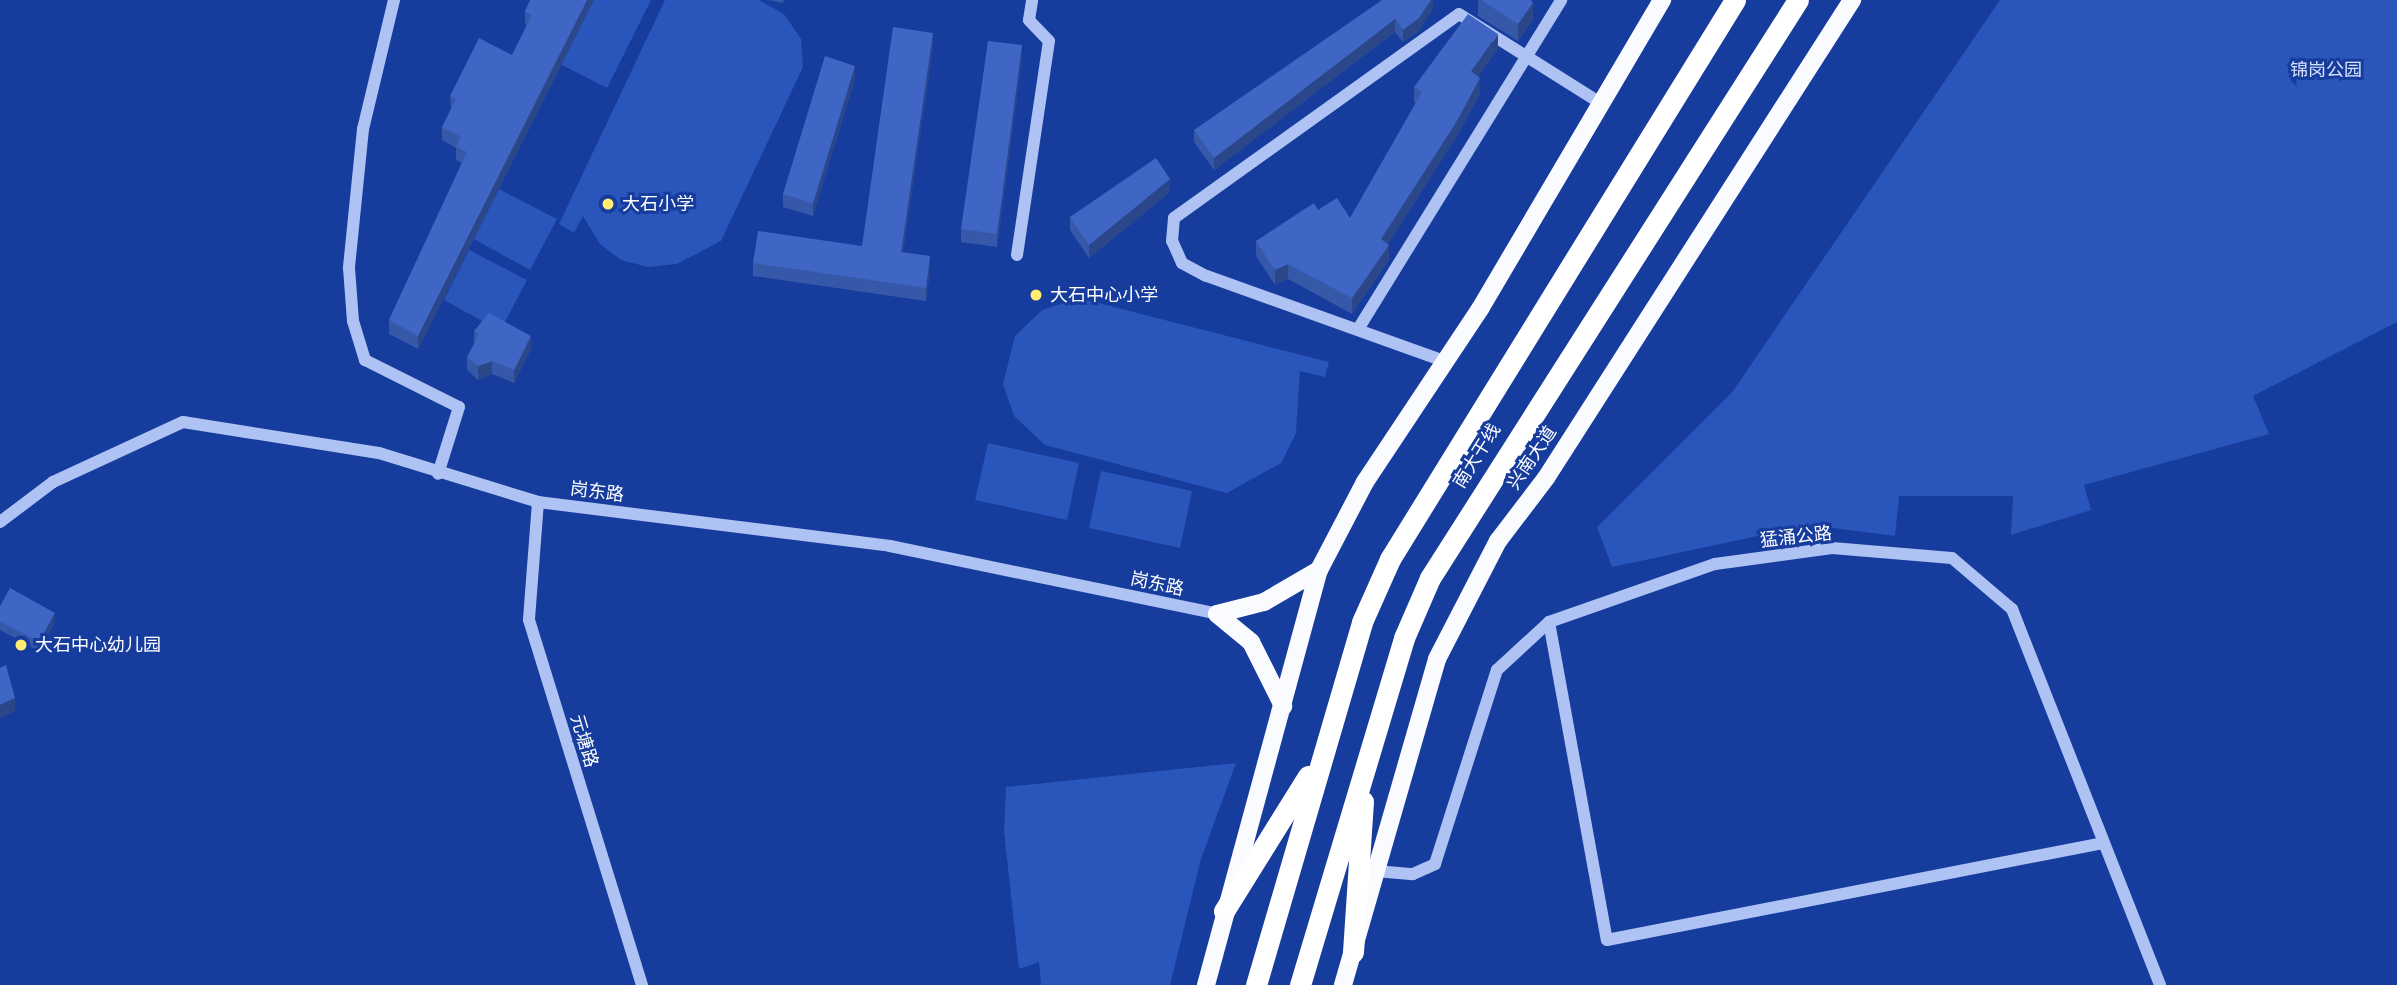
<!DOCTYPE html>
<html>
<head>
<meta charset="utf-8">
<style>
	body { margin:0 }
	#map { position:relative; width:2397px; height:985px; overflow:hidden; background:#163c9d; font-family:Arial,"Noto Sans SC",sans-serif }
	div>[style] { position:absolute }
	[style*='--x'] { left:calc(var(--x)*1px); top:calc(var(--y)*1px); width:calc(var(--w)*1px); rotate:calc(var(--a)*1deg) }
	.green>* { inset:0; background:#2a55bb }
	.minor>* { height:12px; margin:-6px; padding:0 6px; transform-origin:6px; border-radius:6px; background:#aec2f3 }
	.major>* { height:18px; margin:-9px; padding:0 9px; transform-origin:9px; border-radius:9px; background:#fafbff }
	.highway>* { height:21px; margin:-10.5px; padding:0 10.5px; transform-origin:10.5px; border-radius:10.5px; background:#fff }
	.wall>* { inset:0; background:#3658a9 }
	.shaded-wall>* { inset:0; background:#2c4789 }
	.building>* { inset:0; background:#3f66c4 }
	.dots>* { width:19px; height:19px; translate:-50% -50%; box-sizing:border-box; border:4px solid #163c9d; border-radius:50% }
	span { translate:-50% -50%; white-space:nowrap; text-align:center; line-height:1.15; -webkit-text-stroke:6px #163c9d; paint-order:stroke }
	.park-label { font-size:18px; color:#d6e2fd }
	.poi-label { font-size:18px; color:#fff }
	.left { translate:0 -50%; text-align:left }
	.street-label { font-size:18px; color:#fff }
</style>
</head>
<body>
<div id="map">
	<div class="green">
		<i style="clip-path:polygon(592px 0,651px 0,607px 88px,560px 64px)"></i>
		<i style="clip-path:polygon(665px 0,759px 0,784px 14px,801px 39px,803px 67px,721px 241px,677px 264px,648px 267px,621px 260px,600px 244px,583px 216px,574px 233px,559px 224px)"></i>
		<i style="clip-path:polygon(2000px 0,2397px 0,2397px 322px,2253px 396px,2269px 434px,2084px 485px,2091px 510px,2011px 535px,2013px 496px,1899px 496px,1895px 536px,1810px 525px,1612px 567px,1597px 527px,1733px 391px)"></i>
		<i style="clip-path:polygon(499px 189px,557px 219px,530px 270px,474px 239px)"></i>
		<i style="clip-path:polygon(469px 250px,527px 280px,500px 331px,444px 300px)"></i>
		<i style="clip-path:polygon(1079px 298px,1329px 362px,1325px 377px,1300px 371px,1296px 433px,1281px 463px,1227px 493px,1045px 445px,1014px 416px,1003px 384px,1015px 336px,1042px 310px)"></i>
		<i style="clip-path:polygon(988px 443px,1079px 463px,1067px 520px,975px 500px)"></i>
		<i style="clip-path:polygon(1101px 471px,1192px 491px,1180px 548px,1089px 528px)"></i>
		<i style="clip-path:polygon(1236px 763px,1201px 859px,1170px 985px,1041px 985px,1039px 962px,1019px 969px,1004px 831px,1006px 787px)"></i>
	</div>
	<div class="minor">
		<i style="--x:394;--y:0;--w:133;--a:103.5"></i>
		<i style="--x:363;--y:129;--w:140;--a:95.8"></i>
		<i style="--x:349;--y:268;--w:53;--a:85.7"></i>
		<i style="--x:353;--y:321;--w:41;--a:72.9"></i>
		<i style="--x:365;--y:360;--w:105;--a:26.6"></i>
		<i style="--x:459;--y:407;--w:70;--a:107.4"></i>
		<i style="--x:1017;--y:255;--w:216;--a:-81.5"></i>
		<i style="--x:1049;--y:41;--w:29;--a:-134"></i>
		<i style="--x:1029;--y:20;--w:20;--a:-81"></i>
		<i style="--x:1360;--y:326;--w:383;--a:-58.3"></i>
		<i style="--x:1444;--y:361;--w:253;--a:-160.3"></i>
		<i style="--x:1206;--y:276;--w:27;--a:-152"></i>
		<i style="--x:1182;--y:263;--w:24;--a:-114"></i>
		<i style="--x:1172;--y:241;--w:23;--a:-85"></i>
		<i style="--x:1174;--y:218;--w:350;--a:-35.6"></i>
		<i style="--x:1459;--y:14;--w:165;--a:32.2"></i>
		<i style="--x:538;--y:502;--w:118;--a:94.4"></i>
		<i style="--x:529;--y:620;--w:382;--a:72.8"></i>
		<i style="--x:0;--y:522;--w:66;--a:-37"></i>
		<i style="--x:53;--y:482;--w:143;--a:-24.8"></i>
		<i style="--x:183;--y:422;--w:198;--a:9"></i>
		<i style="--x:379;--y:453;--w:166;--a:17.1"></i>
		<i style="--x:538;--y:502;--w:355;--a:7.1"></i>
		<i style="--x:890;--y:546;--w:334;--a:11.7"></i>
		<i style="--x:1549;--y:622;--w:323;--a:79.7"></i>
		<i style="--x:1607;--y:940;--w:505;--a:-11.07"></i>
		<i style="--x:1376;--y:871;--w:37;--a:5"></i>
		<i style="--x:1413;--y:874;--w:24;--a:-24"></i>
		<i style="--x:1435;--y:864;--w:204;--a:-72.3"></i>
		<i style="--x:1497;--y:670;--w:71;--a:-42.7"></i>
		<i style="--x:1549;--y:622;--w:176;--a:-19.3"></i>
		<i style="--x:1715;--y:564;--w:118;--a:-7.8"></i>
		<i style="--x:1832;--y:548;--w:120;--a:4.8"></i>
		<i style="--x:1952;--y:558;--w:79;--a:40.4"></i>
		<i style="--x:2012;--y:609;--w:404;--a:68.5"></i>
	</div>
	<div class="major">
		<i style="--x:1217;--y:614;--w:44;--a:39.5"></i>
		<i style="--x:1251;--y:642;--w:72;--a:63.4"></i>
		<i style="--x:1217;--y:614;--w:49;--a:-14.3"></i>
		<i style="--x:1264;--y:602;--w:64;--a:-30.2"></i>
		<i style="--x:1206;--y:985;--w:430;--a:-74.8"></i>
		<i style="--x:1319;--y:570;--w:99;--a:-62.4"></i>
		<i style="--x:1365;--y:482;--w:208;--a:-56.4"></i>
		<i style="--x:1480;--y:309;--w:359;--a:-59.5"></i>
		<i style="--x:1343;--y:985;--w:339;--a:-73.9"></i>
		<i style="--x:1437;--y:659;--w:133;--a:-62.7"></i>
		<i style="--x:1498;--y:541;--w:79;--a:-52.7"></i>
		<i style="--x:1546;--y:478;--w:568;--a:-57.37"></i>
	</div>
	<div class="highway">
		<i style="--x:1224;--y:911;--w:159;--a:-58.1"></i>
		<i style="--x:1353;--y:952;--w:151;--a:-86.2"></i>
		<i style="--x:1256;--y:985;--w:378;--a:-73.7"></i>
		<i style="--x:1362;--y:622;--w:69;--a:-66"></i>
		<i style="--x:1390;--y:559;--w:657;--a:-58.32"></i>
		<i style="--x:1300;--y:985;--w:362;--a:-73.3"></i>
		<i style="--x:1404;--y:638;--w:65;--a:-66.6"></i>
		<i style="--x:1430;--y:578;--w:685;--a:-57.52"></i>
	</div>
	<div class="wall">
		<i style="clip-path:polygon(594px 0,418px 349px,389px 334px,389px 320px,462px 163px,456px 160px,456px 148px,442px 140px,442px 127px,451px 110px,450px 96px,512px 55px,527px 25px,525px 24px,525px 11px)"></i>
		<i style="clip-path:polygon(767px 0,784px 0,783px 3px)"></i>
		<i style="clip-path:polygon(1433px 0,1433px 9px,1419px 31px,1403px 42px,1395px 32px,1214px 170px,1194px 142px,1194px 130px)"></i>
		<i style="clip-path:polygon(1478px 0,1531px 0,1533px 20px,1518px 41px,1478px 16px)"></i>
		<i style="clip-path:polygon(933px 46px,903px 252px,930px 270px,926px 301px,753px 276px,753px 263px,862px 246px)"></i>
		<i style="clip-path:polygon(1498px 49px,1478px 77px,1480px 94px,1457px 136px,1388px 244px,1389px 260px,1352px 314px,1288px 279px,1275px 285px,1256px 256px,1256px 241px,1318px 210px,1350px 218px,1416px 103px,1414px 102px,1414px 87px)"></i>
		<i style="clip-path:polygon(1022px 58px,997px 247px,961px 242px,961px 229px)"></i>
		<i style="clip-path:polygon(855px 79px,813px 216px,783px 207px,783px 194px)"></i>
		<i style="clip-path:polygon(1170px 192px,1089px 258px,1070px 230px,1070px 217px)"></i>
		<i style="clip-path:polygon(474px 331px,531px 349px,514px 383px,492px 374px,478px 380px,467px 370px,467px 357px,474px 345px)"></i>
		<i style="clip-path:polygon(0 606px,55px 622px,39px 651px,0 630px)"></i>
	</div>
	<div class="shaded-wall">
		<i style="clip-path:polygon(587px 0,594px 0,418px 349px,418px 336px)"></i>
		<i style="clip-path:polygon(1431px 0,1433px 0,1433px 9px,1419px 31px,1403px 42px,1403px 30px)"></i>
		<i style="clip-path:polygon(1533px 3px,1533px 20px,1518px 41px,1518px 24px)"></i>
		<i style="clip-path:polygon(1395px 19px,1395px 32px,1214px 170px,1214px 158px)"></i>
		<i style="clip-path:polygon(933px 33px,933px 46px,901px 265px,901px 252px)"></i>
		<i style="clip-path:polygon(1498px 34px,1498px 49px,1471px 87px,1471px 71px)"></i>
		<i style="clip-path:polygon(1022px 45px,1022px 58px,997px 247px,997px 234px)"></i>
		<i style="clip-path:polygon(855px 66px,855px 79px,813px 216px,813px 203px)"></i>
		<i style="clip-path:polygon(1480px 78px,1480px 94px,1457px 136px,1381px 255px,1381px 239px)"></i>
		<i style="clip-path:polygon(1170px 179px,1170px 192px,1089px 258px,1089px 245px)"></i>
		<i style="clip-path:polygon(1389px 245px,1389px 260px,1352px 314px,1352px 298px)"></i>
		<i style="clip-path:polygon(930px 256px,930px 270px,926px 301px,926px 288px)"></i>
		<i style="clip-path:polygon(1288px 264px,1288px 279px,1275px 285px,1275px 270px)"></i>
		<i style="clip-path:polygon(531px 336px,531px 349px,514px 383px,514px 370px)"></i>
		<i style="clip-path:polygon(492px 361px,492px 374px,478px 380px,478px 366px)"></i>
		<i style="clip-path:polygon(55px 613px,55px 622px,39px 651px,39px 642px)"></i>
		<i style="clip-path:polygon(15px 698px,15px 711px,0 718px,0 705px)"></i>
	</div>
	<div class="building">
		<i style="clip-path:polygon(530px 0,587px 0,418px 336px,389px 320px,467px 152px,456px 147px,461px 137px,442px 127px,456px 99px,450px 96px,479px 38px,512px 55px,532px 15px,525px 11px)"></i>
		<i style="clip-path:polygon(1382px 0,1431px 0,1419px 18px,1403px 30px,1395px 19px,1214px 158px,1194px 130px)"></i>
		<i style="clip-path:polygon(1481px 0,1531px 0,1533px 3px,1518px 24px)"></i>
		<i style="clip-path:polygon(1468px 14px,1498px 34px,1471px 71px,1480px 78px,1457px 121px,1381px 239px,1389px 245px,1352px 298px,1288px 264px,1275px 270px,1256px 241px,1314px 203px,1318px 210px,1337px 198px,1350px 218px,1422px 92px,1414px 87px)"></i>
		<i style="clip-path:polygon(893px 27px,933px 33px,901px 252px,930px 256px,926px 288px,753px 263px,758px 231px,862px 246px)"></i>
		<i style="clip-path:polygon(988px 41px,1022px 45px,997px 234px,961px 229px)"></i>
		<i style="clip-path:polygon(825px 56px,855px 66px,813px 203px,783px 194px)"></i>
		<i style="clip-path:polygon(1156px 158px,1170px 179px,1089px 245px,1070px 217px)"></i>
		<i style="clip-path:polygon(489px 313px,531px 336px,514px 370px,492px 361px,478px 366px,467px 357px,479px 334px,474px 331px)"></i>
		<i style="clip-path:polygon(10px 588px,55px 613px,39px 642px,0 621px,0 606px)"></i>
		<i style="clip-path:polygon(6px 665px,15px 698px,0 705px,0 668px)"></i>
	</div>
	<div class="dots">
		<i style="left:608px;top:204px;background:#ffec70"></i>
		<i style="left:1036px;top:295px;background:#ffec70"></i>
		<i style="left:21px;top:645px;background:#ffec70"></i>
	</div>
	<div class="park-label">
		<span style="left:2326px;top:70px">锦岗公园</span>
	</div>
	<div class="poi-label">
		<span class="left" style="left:622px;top:204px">大石小学</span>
		<span class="left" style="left:1050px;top:295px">大石中心小学</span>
		<span class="left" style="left:35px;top:645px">大石中心幼儿园</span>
	</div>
	<div class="street-label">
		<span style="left:1477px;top:456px;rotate:-58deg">南大干线</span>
		<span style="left:1532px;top:458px;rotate:-56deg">兴南大道</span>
		<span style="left:597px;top:492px;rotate:7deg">岗东路</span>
		<span style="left:1796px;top:537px;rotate:-6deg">猛涌公路</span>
		<span style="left:1157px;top:584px;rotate:12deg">岗东路</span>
		<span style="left:584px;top:741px;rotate:73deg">元塘路</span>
	</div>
</div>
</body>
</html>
